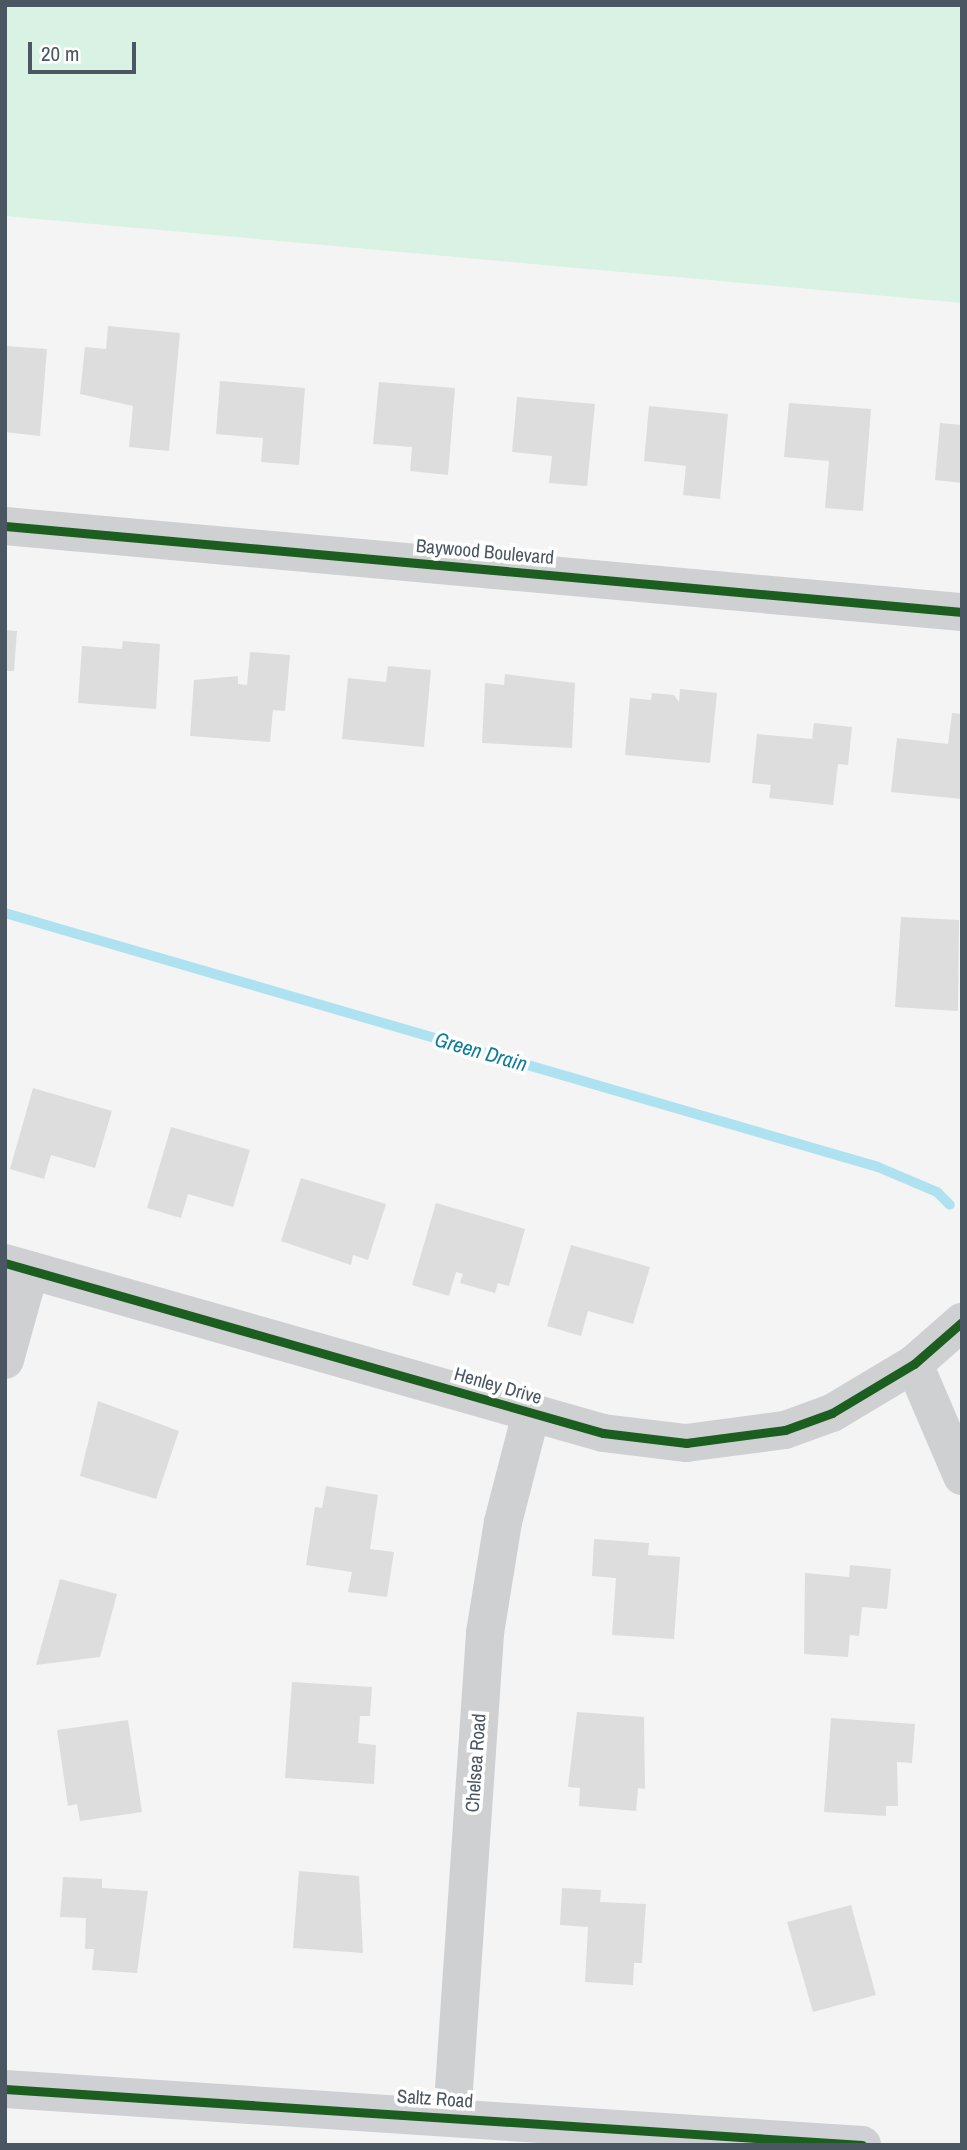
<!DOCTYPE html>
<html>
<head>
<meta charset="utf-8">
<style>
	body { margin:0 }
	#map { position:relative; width:967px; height:2150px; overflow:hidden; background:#f4f4f4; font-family:"Archivo Narrow",sans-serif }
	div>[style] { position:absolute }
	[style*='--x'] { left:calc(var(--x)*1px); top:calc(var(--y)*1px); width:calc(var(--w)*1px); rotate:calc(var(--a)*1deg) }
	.green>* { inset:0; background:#d9f2e3 }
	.stream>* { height:10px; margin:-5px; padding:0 5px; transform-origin:5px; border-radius:5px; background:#aee2f0 }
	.building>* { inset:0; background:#ddddde }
	.street>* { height:38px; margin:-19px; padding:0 19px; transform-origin:19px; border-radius:19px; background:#ced0d2 }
	.secondary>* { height:38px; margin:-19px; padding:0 19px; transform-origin:19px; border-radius:19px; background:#ced0d4 }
	.cycleway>* { height:9px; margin:-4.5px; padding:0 4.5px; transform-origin:4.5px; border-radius:4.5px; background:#1b5e20 }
	span { translate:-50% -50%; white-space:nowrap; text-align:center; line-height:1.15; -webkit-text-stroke:7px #fff; paint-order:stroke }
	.street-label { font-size:19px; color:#4a5661 }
	.water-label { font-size:21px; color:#0c7c9b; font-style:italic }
	.frame { position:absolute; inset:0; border:7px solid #4a5661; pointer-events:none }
	.scale { position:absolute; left:28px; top:42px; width:108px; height:32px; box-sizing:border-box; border:4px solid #4a5661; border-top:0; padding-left:9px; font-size:21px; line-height:24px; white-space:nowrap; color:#4a5661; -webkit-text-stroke:5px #fff; paint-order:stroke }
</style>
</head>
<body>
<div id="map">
	<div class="green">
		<i style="clip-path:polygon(5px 5px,962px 5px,962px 303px,5px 216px)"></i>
	</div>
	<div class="stream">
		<i style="--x:5;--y:913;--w:909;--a:16.22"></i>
		<i style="--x:878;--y:1167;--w:64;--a:23"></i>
		<i style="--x:937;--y:1192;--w:18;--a:45"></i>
	</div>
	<div class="building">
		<i style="clip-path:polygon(108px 326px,180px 333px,169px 451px,129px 447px,133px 406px,80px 394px,85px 347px,106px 349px)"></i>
		<i style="clip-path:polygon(5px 346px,47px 349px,40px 436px,5px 432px)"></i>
		<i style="clip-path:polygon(220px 381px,305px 388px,299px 465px,261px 462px,263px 438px,216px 434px)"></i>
		<i style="clip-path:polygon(379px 382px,455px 388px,448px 475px,410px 471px,412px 447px,373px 444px)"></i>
		<i style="clip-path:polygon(517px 397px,595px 404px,587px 486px,549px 483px,552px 456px,512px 452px)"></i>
		<i style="clip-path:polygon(789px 403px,871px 409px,863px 511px,825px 508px,829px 461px,784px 457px)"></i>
		<i style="clip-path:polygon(649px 406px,728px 414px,720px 499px,683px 495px,686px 466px,644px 461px)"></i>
		<i style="clip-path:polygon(940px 423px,962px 425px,962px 483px,935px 480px)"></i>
		<i style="clip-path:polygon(5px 630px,17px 631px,14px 671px,5px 671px)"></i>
		<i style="clip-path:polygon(123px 641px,160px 644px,156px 709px,78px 703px,82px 646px,122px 649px)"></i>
		<i style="clip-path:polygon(250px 652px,290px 655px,285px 711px,273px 710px,270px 742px,190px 736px,194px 680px,238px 676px,238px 684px,247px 685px)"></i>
		<i style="clip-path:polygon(388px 666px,431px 670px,424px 747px,342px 739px,348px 678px,386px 682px)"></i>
		<i style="clip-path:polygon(505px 674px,575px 683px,572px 748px,482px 743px,485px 683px,504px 685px)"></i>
		<i style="clip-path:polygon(680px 689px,717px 693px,710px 763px,625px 755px,630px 698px,651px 700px,652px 693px,674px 695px,679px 702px)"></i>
		<i style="clip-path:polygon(952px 713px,962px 714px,962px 799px,891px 792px,897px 738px,948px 744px)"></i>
		<i style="clip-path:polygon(814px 723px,852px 727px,848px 765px,838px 764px,833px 805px,769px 798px,771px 785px,752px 783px,757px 734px,812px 739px)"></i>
		<i style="clip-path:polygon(901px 917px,959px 920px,958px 1011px,895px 1007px)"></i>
		<i style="clip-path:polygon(33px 1088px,112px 1111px,95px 1168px,51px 1155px,44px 1179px,10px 1169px)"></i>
		<i style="clip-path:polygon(171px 1127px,250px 1150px,233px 1207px,188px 1194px,181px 1218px,147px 1208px)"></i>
		<i style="clip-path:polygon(301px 1178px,386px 1204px,368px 1260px,353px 1255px,351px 1265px,281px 1241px)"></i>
		<i style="clip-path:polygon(436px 1203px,525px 1229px,509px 1286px,498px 1283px,495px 1293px,460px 1283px,463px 1274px,456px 1272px,449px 1296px,412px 1285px)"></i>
		<i style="clip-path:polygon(571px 1245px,650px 1267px,633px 1324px,588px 1311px,581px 1336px,547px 1326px)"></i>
		<i style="clip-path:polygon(98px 1401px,179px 1431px,156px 1499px,80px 1476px)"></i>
		<i style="clip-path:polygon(326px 1486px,378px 1495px,370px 1549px,394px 1552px,387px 1597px,348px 1592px,352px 1572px,306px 1565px,315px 1507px,322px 1508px)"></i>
		<i style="clip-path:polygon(594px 1539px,649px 1543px,648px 1555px,680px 1557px,674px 1639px,612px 1635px,616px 1578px,592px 1576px)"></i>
		<i style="clip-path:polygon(850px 1565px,891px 1569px,887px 1609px,862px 1607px,859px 1636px,850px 1635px,848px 1657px,804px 1654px,805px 1573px,849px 1577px)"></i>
		<i style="clip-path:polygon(60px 1579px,117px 1594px,100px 1657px,36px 1665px)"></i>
		<i style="clip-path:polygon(292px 1682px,372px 1687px,370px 1716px,360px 1716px,358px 1743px,376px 1745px,374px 1784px,285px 1778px)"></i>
		<i style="clip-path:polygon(577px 1712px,644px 1717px,645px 1789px,638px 1788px,636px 1811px,579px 1806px,580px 1788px,568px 1787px)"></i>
		<i style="clip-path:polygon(831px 1718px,915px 1724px,912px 1763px,897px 1762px,898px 1806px,886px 1806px,886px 1816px,824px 1812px)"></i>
		<i style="clip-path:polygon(128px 1720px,142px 1812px,80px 1821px,77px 1804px,68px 1806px,57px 1730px)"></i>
		<i style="clip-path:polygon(299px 1871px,359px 1876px,363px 1953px,293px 1948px)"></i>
		<i style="clip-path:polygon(63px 1877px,102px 1879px,102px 1888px,148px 1891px,137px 1973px,92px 1970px,94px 1949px,85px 1949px,86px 1918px,60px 1917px)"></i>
		<i style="clip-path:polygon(562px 1888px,601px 1890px,600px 1902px,646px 1904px,642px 1963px,634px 1963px,633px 1985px,585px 1982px,588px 1927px,560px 1925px)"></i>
		<i style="clip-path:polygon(851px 1905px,876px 1995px,813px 2012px,787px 1922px)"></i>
	</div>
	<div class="street">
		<i style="--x:5;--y:526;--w:961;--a:5.14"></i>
		<i style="--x:5;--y:1263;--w:622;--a:15.87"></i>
		<i style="--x:603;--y:1433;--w:84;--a:6.9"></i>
		<i style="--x:686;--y:1443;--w:100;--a:-7.5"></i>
		<i style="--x:785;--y:1430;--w:50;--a:-19.9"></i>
		<i style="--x:832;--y:1413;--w:96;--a:-30.9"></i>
		<i style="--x:914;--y:1364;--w:64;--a:-41.2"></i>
		<i style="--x:5;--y:1360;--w:93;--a:-74.5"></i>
		<i style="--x:914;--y:1364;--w:122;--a:66.8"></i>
		<i style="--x:452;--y:2118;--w:486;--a:-86.1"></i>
		<i style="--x:485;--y:1633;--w:112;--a:-80.8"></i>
		<i style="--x:503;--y:1522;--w:112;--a:-75.5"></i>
	</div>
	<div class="secondary">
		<i style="--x:5;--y:2089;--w:859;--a:3.74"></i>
	</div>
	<div class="cycleway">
		<i style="--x:5;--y:526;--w:961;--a:5.14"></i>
		<i style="--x:5;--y:1263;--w:622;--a:15.87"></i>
		<i style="--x:603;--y:1433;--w:84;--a:6.9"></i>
		<i style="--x:686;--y:1443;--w:100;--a:-7.5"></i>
		<i style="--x:785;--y:1430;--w:50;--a:-19.9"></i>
		<i style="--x:832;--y:1413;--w:96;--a:-30.9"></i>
		<i style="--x:914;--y:1364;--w:64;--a:-41.2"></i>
		<i style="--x:5;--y:2089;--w:859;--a:3.74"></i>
	</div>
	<div class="street-label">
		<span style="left:485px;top:552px;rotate:5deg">Baywood Boulevard</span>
		<span style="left:498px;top:1386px;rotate:16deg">Henley Drive</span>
		<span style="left:476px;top:1763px;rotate:-86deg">Chelsea Road</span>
		<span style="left:435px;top:2099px;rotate:4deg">Saltz Road</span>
	</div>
	<div class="water-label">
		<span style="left:481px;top:1052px;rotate:16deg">Green Drain</span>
	</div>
	<div class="frame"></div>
	<div class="scale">20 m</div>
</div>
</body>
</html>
